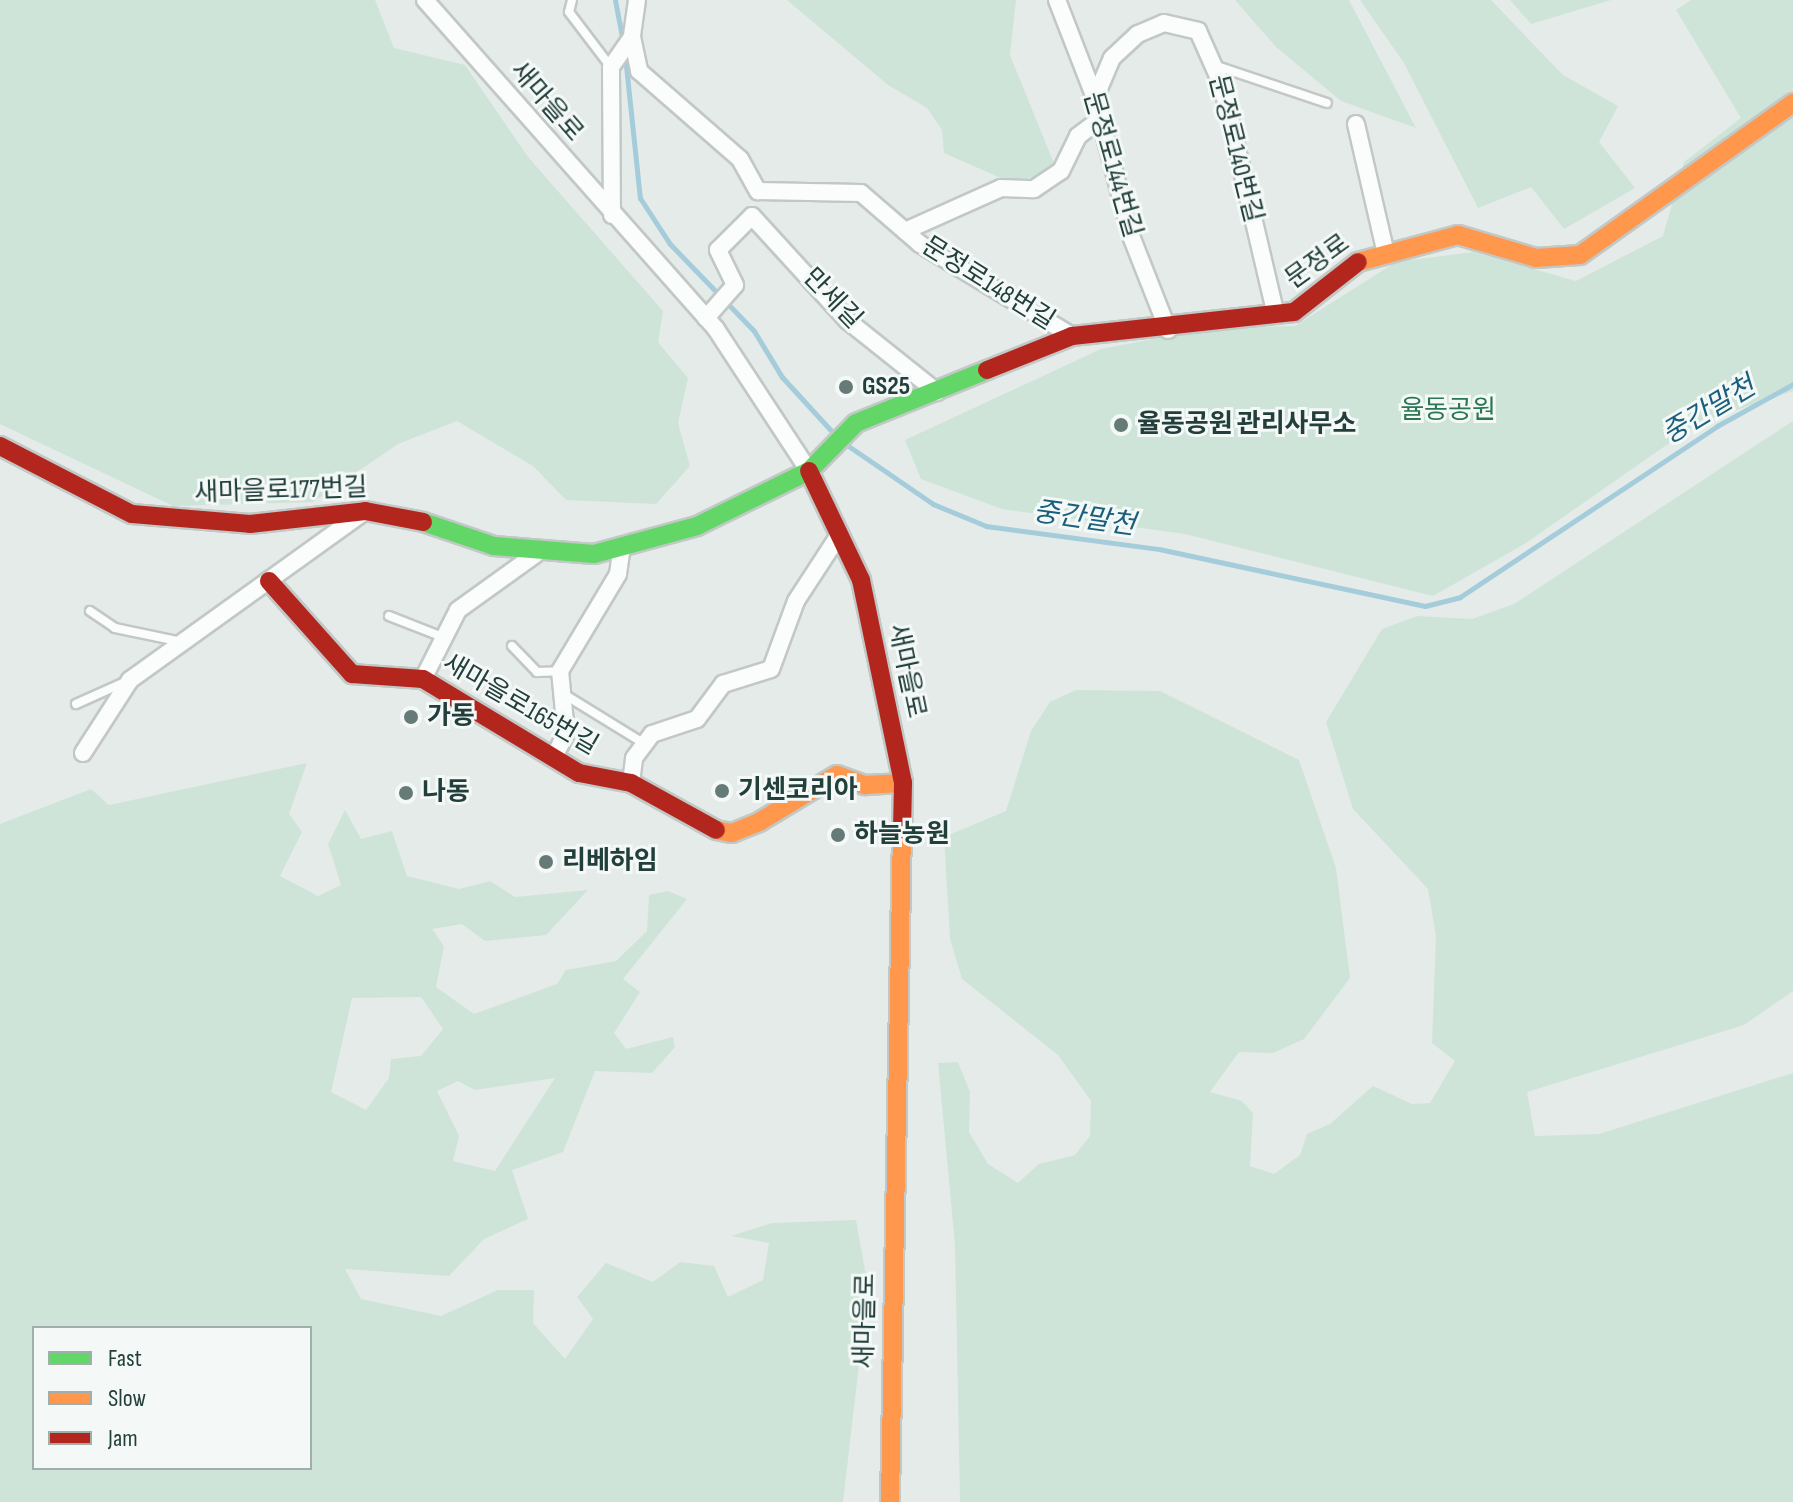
<!DOCTYPE html>
<html>
<head>
<meta charset="utf-8">
<style>
	body { margin:0 }
	#map { position:relative; width:1793px; height:1502px; overflow:hidden; background:#e5ebe9; font-family:"Sofia Sans Condensed","Noto Sans KR",sans-serif }
	div>[style] { position:absolute }
	[style*='--x'] { left:calc(var(--x)*1px); top:calc(var(--y)*1px); width:calc(var(--w)*1px); rotate:calc(var(--a)*1deg) }
	.green>* { inset:0; background:#cee4d8 }
	.stream>* { height:5px; margin:-2.5px; padding:0 2.5px; transform-origin:2.5px; border-radius:2.5px; background:#a5ccda }
	.roads { filter:drop-shadow(2px 0 #c2c8c6) drop-shadow(-2px 0 #c2c8c6) drop-shadow(0 2px #c2c8c6) drop-shadow(0 -2px #c2c8c6) }
	.lane>* { height:8px; margin:-4px; padding:0 4px; transform-origin:4px; border-radius:4px; background:#fbfcfc }
	.street>* { height:16px; margin:-8px; padding:0 8px; transform-origin:8px; border-radius:8px; background:#fbfcfc }
	.fast>* { height:18px; margin:-9px; padding:0 9px; transform-origin:9px; border-radius:9px; background:#63d668 }
	.slow>* { height:18px; margin:-9px; padding:0 9px; transform-origin:9px; border-radius:9px; background:#ff974d }
	.jam>* { height:18px; margin:-9px; padding:0 9px; transform-origin:9px; border-radius:9px; background:#b3261e }
	.dots>* { width:22px; height:22px; translate:-50% -50%; box-sizing:border-box; border:4px solid #f4f9f7; border-radius:50% }
	span { translate:-50% -50%; white-space:nowrap; text-align:center; line-height:1.15; -webkit-text-stroke:6px #f4f9f7; paint-order:stroke }
	.street-label { font-size:26px; color:#223f3b }
	.poi-label { font-size:26px; color:#223f3b; font-weight:700 }
	.left { translate:0 -50%; text-align:left }
	.park-label { font-size:26px; color:#2b7753 }
	.water-label { font-size:28px; color:#1a5f7d; font-style:italic }
	.legend { position:absolute; left:32px; top:1326px; width:280px; height:144px; box-sizing:border-box; background:#f4f9f7; border:2px solid #a0afac; margin:0; padding:10px 14px; list-style:none; font-size:24px; color:#223f3b }
	.legend li { display:flex; align-items:center; gap:16px; height:40px }
	.legend b { width:40px; border:2px solid #a0afac }
</style>
</head>
<body>
<div id="map">
	<div class="green">
		<i style="clip-path:polygon(0 0,375px 0,394px 48px,465px 65px,528px 157px,663px 311px,658px 342px,688px 378px,678px 423px,690px 466px,656px 504px,566px 500px,533px 466px,457px 421px,398px 444px,313px 502px,173px 506px,0 424px)"></i>
		<i style="clip-path:polygon(787px 0,1016px 0,1010px 55px,1055px 166px,1028px 179px,1001px 178px,944px 153px,942px 130px,927px 108px,888px 85px)"></i>
		<i style="clip-path:polygon(1235px 0,1349px 0,1416px 128px,1341px 101px,1276px 47px)"></i>
		<i style="clip-path:polygon(1360px 0,1491px 0,1563px 75px,1618px 106px,1599px 142px,1635px 188px,1564px 229px,1531px 187px,1478px 208px,1404px 63px)"></i>
		<i style="clip-path:polygon(1510px 0,1611px 0,1531px 24px)"></i>
		<i style="clip-path:polygon(1691px 0,1793px 0,1793px 391px,1698px 423px,1526px 543px,1433px 596px,1185px 534px,1002px 509px,921px 479px,905px 440px,1101px 349px,1211px 328px,1295px 326px,1396px 262px,1473px 252px,1576px 281px,1663px 236px,1684px 162px,1741px 118px,1676px 10px)"></i>
		<i style="clip-path:polygon(1793px 421px,1793px 991px,1744px 1025px,1527px 1092px,1535px 1136px,1599px 1134px,1793px 1073px,1793px 1502px,960px 1502px,955px 1245px,938px 1063px,958px 1062px,970px 1092px,969px 1132px,988px 1164px,1018px 1183px,1039px 1164px,1075px 1155px,1090px 1136px,1091px 1101px,1058px 1055px,962px 979px,950px 939px,944px 837px,1006px 811px,1031px 731px,1050px 702px,1076px 690px,1160px 691px,1299px 760px,1336px 868px,1350px 978px,1304px 1039px,1273px 1053px,1239px 1052px,1210px 1092px,1242px 1101px,1253px 1113px,1250px 1166px,1274px 1174px,1300px 1155px,1307px 1134px,1330px 1124px,1373px 1086px,1412px 1104px,1430px 1103px,1455px 1061px,1432px 1043px,1436px 936px,1428px 889px,1353px 809px,1326px 722px,1382px 629px,1417px 616px,1472px 619px,1514px 604px)"></i>
		<i style="clip-path:polygon(evenodd,307px 763px,289px 814px,302px 832px,280px 876px,318px 896px,341px 885px,328px 844px,345px 810px,361px 839px,392px 831px,407px 876px,459px 889px,490px 881px,515px 897px,588px 890px,546px 935px,485px 941px,462px 924px,432px 929px,444px 946px,436px 987px,474px 1014px,557px 984px,566px 970px,616px 961px,647px 931px,649px 895px,668px 891px,687px 899px,623px 979px,640px 992px,614px 1033px,626px 1049px,673px 1037px,675px 1047px,652px 1073px,595px 1071px,563px 1152px,512px 1170px,528px 1219px,484px 1239px,449px 1276px,345px 1269px,361px 1299px,441px 1316px,498px 1290px,534px 1290px,533px 1323px,565px 1359px,593px 1319px,577px 1297px,606px 1263px,653px 1282px,680px 1262px,714px 1266px,728px 1297px,763px 1280px,769px 1243px,731px 1236px,772px 1223px,856px 1220px,868px 1287px,843px 1502px,0 1502px,0 824px,91px 789px,109px 805px,307px 763px,421px 997px,443px 1029px,421px 1056px,391px 1059px,389px 1078px,366px 1110px,331px 1092px,352px 998px,421px 997px,307px 763px,555px 1078px,495px 1171px,453px 1161px,459px 1136px,437px 1091px,458px 1081px,475px 1090px,555px 1078px,307px 763px,34px 1328px,310px 1328px,310px 1468px,34px 1468px,34px 1328px)"></i>
	</div>
	<div class="stream">
		<i style="--x:615;--y:0;--w:43;--a:79.2"></i>
		<i style="--x:625;--y:56;--w:143;--a:84"></i>
		<i style="--x:640;--y:198;--w:55;--a:56.9"></i>
		<i style="--x:670;--y:244;--w:121;--a:46"></i>
		<i style="--x:754;--y:331;--w:54;--a:58.7"></i>
		<i style="--x:782;--y:377;--w:81;--a:47.5"></i>
		<i style="--x:844;--y:443;--w:108;--a:34.4"></i>
		<i style="--x:933;--y:504;--w:57;--a:22.5"></i>
		<i style="--x:986;--y:526;--w:175;--a:7.6"></i>
		<i style="--x:1159;--y:549;--w:272;--a:12.1"></i>
		<i style="--x:1425;--y:606;--w:36;--a:-14"></i>
		<i style="--x:1460;--y:597;--w:309;--a:-33.6"></i>
		<i style="--x:1717;--y:426;--w:87;--a:-28.9"></i>
	</div>
	<div class="roads">
		<div class="lane">
			<i style="--x:572;--y:0;--w:12;--a:104"></i>
			<i style="--x:569;--y:12;--w:68;--a:52.8"></i>
			<i style="--x:1214;--y:65;--w:119;--a:18.6"></i>
			<i style="--x:90;--y:611;--w:30;--a:34"></i>
			<i style="--x:115;--y:628;--w:68;--a:11.8"></i>
			<i style="--x:389;--y:616;--w:60;--a:21.4"></i>
			<i style="--x:512;--y:646;--w:36;--a:46"></i>
			<i style="--x:537;--y:672;--w:23;--a:-2"></i>
			<i style="--x:562;--y:693;--w:97;--a:31.6"></i>
			<i style="--x:76;--y:704;--w:54;--a:-24.2"></i>
		</div>
		<div class="street">
			<i style="--x:425;--y:0;--w:439;--a:48.5"></i>
			<i style="--x:716;--y:329;--w:170;--a:56.8"></i>
			<i style="--x:637;--y:0;--w:37;--a:98"></i>
			<i style="--x:632;--y:37;--w:35;--a:78"></i>
			<i style="--x:639;--y:71;--w:134;--a:41.1"></i>
			<i style="--x:740;--y:159;--w:37;--a:61"></i>
			<i style="--x:758;--y:191;--w:103;--a:1.1"></i>
			<i style="--x:861;--y:193;--w:78;--a:40.8"></i>
			<i style="--x:920;--y:244;--w:178;--a:31.2"></i>
			<i style="--x:1057;--y:0;--w:105;--a:68.8"></i>
			<i style="--x:1095;--y:98;--w:143;--a:75.4"></i>
			<i style="--x:1131;--y:236;--w:101;--a:68.5"></i>
			<i style="--x:1095;--y:98;--w:43;--a:-67"></i>
			<i style="--x:1112;--y:58;--w:35;--a:-43"></i>
			<i style="--x:1138;--y:34;--w:28;--a:-23"></i>
			<i style="--x:1164;--y:23;--w:35;--a:13"></i>
			<i style="--x:1198;--y:31;--w:59;--a:66"></i>
			<i style="--x:1222;--y:85;--w:236;--a:76.8"></i>
			<i style="--x:1356;--y:124;--w:129;--a:77"></i>
			<i style="--x:612;--y:215;--w:148;--a:-90.4"></i>
			<i style="--x:611;--y:67;--w:37;--a:-55"></i>
			<i style="--x:752;--y:216;--w:142;--a:47.6"></i>
			<i style="--x:848;--y:321;--w:114;--a:38.6"></i>
			<i style="--x:905;--y:231;--w:105;--a:-24.1"></i>
			<i style="--x:1001;--y:188;--w:33;--a:2"></i>
			<i style="--x:1034;--y:189;--w:32;--a:-34"></i>
			<i style="--x:1061;--y:171;--w:39;--a:-64"></i>
			<i style="--x:1078;--y:136;--w:26;--a:-37"></i>
			<i style="--x:706;--y:318;--w:44;--a:-48.7"></i>
			<i style="--x:735;--y:285;--w:39;--a:-116"></i>
			<i style="--x:718;--y:250;--w:48;--a:-45"></i>
			<i style="--x:423;--y:679;--w:77;--a:-63.1"></i>
			<i style="--x:458;--y:610;--w:96;--a:-35.7"></i>
			<i style="--x:83;--y:753;--w:87;--a:-57.2"></i>
			<i style="--x:130;--y:680;--w:288;--a:-35.7"></i>
			<i style="--x:555;--y:755;--w:25;--a:-63"></i>
			<i style="--x:566;--y:733;--w:62;--a:-95.5"></i>
			<i style="--x:560;--y:671;--w:113;--a:-59.1"></i>
			<i style="--x:618;--y:574;--w:28;--a:-82"></i>
			<i style="--x:631;--y:783;--w:25;--a:-83"></i>
			<i style="--x:634;--y:758;--w:30;--a:-53"></i>
			<i style="--x:652;--y:734;--w:47;--a:-18.4"></i>
			<i style="--x:697;--y:719;--w:44;--a:-53.4"></i>
			<i style="--x:723;--y:684;--w:50;--a:-17.4"></i>
			<i style="--x:771;--y:669;--w:72;--a:-69.8"></i>
			<i style="--x:796;--y:601;--w:79;--a:-56.9"></i>
		</div>
		<div class="fast">
			<i style="--x:423;--y:522;--w:75;--a:18.7"></i>
			<i style="--x:494;--y:546;--w:100;--a:4.6"></i>
			<i style="--x:594;--y:554;--w:107;--a:-15.2"></i>
			<i style="--x:697;--y:526;--w:125;--a:-26.2"></i>
			<i style="--x:809;--y:471;--w:67;--a:-45.6"></i>
			<i style="--x:856;--y:423;--w:141;--a:-22"></i>
		</div>
		<div class="slow">
			<i style="--x:1358;--y:262;--w:104;--a:-15.1"></i>
			<i style="--x:1458;--y:235;--w:81;--a:16.4"></i>
			<i style="--x:1536;--y:258;--w:44;--a:-3.9"></i>
			<i style="--x:1580;--y:255;--w:262;--a:-35.5"></i>
			<i style="--x:716;--y:830;--w:16;--a:11"></i>
			<i style="--x:732;--y:833;--w:29;--a:-22"></i>
			<i style="--x:759;--y:822;--w:91;--a:-31.1"></i>
			<i style="--x:837;--y:775;--w:30;--a:20"></i>
			<i style="--x:865;--y:785;--w:38;--a:-3"></i>
			<i style="--x:890;--y:1502;--w:673;--a:-88.98"></i>
		</div>
		<div class="jam">
			<i style="--x:987;--y:370;--w:92;--a:-21.8"></i>
			<i style="--x:1072;--y:336;--w:223;--a:-6.2"></i>
			<i style="--x:1294;--y:312;--w:81;--a:-38"></i>
			<i style="--x:0;--y:446;--w:148;--a:27.3"></i>
			<i style="--x:132;--y:514;--w:118;--a:4.8"></i>
			<i style="--x:250;--y:524;--w:116;--a:-6.4"></i>
			<i style="--x:365;--y:511;--w:59;--a:10.7"></i>
			<i style="--x:809;--y:471;--w:121;--a:64.5"></i>
			<i style="--x:861;--y:580;--w:207;--a:78.3"></i>
			<i style="--x:903;--y:783;--w:46;--a:91.2"></i>
			<i style="--x:269;--y:581;--w:125;--a:48.3"></i>
			<i style="--x:352;--y:674;--w:71;--a:4"></i>
			<i style="--x:423;--y:679;--w:182;--a:31.1"></i>
			<i style="--x:579;--y:773;--w:53;--a:10.9"></i>
			<i style="--x:631;--y:783;--w:97;--a:28.9"></i>
		</div>
	</div>
	<div class="dots">
		<i style="left:846px;top:387px;background:#667b78"></i>
		<i style="left:1121px;top:425px;background:#667b78"></i>
		<i style="left:411px;top:717px;background:#667b78"></i>
		<i style="left:722px;top:791px;background:#667b78"></i>
		<i style="left:406px;top:793px;background:#667b78"></i>
		<i style="left:838px;top:835px;background:#667b78"></i>
		<i style="left:546px;top:862px;background:#667b78"></i>
	</div>
	<div class="street-label">
		<span style="left:546px;top:102px;rotate:49deg">새마을로</span>
		<span style="left:1235px;top:149px;rotate:76deg">문정로140번길</span>
		<span style="left:1112px;top:165px;rotate:74deg">문정로144번길</span>
		<span style="left:1318px;top:262px;rotate:-36deg">문정로</span>
		<span style="left:988px;top:284px;rotate:32deg">문정로148번길</span>
		<span style="left:832px;top:299px;rotate:46deg">만세길</span>
		<span style="left:281px;top:491px;rotate:-2deg">새마을로177번길</span>
		<span style="left:906px;top:671px;rotate:78deg">새마을로</span>
		<span style="left:520px;top:705px;rotate:30deg">새마을로165번길</span>
		<span style="left:866px;top:1321px;rotate:-89deg">새마을로</span>
	</div>
	<div class="poi-label">
		<span class="left" style="left:862px;top:387px">GS25</span>
		<span class="left" style="left:1137px;top:425px">율동공원 관리사무소</span>
		<span class="left" style="left:427px;top:717px">가동</span>
		<span class="left" style="left:738px;top:791px">기센코리아</span>
		<span class="left" style="left:422px;top:793px">나동</span>
		<span class="left" style="left:854px;top:835px">하늘농원</span>
		<span class="left" style="left:562px;top:862px">리베하임</span>
	</div>
	<div class="park-label">
		<span style="left:1448px;top:411px">율동공원</span>
	</div>
	<div class="water-label">
		<span style="left:1709px;top:411px;rotate:-31deg">중간말천</span>
		<span style="left:1084px;top:519px;rotate:8deg">중간말천</span>
	</div>
	<ul class="legend">
	<li><b style="height:10px;background:#63d668"></b>Fast</li>
	<li><b style="height:10px;background:#ff974d"></b>Slow</li>
	<li><b style="height:10px;background:#b3261e"></b>Jam</li>
	</ul>
</div>
</body>
</html>
